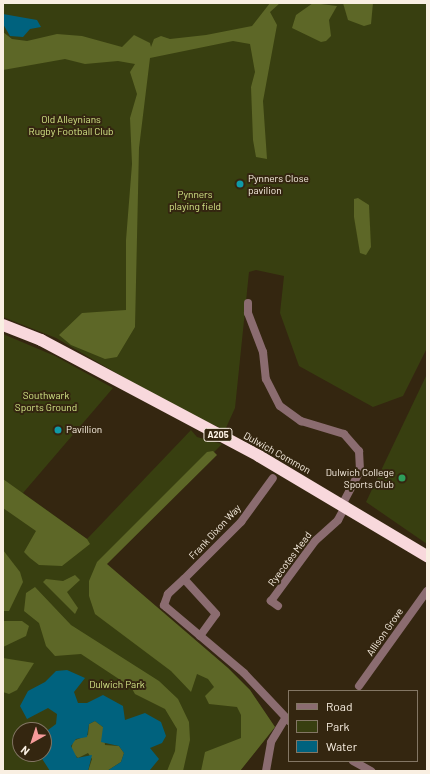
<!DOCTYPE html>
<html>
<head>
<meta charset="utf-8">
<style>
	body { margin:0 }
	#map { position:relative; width:430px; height:774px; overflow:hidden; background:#342610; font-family:Barlow,sans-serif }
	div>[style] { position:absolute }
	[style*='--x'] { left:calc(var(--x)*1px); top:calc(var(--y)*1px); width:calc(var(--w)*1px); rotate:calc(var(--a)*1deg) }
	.green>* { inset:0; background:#383f10 }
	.forest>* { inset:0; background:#5d6727 }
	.water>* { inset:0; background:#00627e }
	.street>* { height:8px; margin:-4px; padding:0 4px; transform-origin:4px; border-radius:4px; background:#8b6c70 }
	.highway>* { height:12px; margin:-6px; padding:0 6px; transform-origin:6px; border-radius:6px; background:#f8d8dc }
	.dots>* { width:11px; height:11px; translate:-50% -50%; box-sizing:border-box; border:2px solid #342610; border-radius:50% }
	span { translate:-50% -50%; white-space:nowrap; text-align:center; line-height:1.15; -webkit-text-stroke:4px #342610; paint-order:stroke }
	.shield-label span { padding:1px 3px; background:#342610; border:1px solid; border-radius:3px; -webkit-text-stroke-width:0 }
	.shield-label { font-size:9px; color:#f9efe2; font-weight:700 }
	.park-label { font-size:10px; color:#d2e386 }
	.poi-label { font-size:10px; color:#f9efe2 }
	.left { translate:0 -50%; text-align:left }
	.right { translate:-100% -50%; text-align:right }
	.street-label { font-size:10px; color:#f9efe2 }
	.frame { position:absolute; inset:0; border:4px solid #f9efe2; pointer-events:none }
	.legend { position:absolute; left:288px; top:690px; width:130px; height:72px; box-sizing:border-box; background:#342610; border:1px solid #837664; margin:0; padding:5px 7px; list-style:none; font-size:12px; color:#f9efe2 }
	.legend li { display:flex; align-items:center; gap:8px; height:20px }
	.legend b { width:20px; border:1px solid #837664 }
	.north { position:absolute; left:12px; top:722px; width:40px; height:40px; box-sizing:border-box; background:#342610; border:1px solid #837664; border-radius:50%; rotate:219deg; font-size:11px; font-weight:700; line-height:16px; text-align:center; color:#f9efe2 }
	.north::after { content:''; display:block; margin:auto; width:14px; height:18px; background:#f59b9a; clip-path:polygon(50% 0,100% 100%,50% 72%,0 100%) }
</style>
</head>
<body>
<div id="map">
	<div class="green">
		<i style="clip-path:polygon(3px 3px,427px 3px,427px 348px,403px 396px,373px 407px,299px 366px,280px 313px,284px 276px,256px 270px,249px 272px,235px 408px,225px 430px,180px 410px,56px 338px,3px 317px)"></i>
		<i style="clip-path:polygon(evenodd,3px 334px,55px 356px,113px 388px,23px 493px,87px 539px,191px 430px,197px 437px,222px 444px,104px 564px,228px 668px,250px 690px,275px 727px,240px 771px,3px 771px,3px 334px,20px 730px,44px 730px,44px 754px,20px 754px,20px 730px)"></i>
		<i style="clip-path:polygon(427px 374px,427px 544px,366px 502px)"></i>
	</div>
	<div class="forest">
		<i style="clip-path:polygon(270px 3px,280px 3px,270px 12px,277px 25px,263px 101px,267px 159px,256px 157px,253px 140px,251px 87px,255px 72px,250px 44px,233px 41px,150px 58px,139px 148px,135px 327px,117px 357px,105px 359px,71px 345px,59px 335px,82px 313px,126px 310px,126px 240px,132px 164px,130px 118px,137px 94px,130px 72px,135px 64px,118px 61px,85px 64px,65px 59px,3px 70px,3px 32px,12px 39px,27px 41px,57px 34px,82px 36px,122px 47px,134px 35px,150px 43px,151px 47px,154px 39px,161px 36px,170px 39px,206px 35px,252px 26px)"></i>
		<i style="clip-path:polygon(313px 3px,337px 6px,329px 20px,331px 36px,326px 41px,321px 42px,292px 28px,296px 15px)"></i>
		<i style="clip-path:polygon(343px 3px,373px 3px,371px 24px,364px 26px,348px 20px)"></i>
		<i style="clip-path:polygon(358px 198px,369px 205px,371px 247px,366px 255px,360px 253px,354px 217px,354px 199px)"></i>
		<i style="clip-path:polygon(213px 451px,217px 455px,107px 564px,228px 668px,250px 690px,275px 727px,240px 771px,201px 771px,205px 752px,241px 738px,241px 715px,237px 707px,209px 704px,205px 696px,214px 687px,208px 679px,197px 674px,191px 692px,171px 671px,95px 614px,89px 596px,89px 581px,97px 562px,207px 452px)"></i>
		<i style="clip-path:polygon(3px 479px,87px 539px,90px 544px,62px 566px,39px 565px,30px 558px,24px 552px,36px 531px,3px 508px)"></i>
		<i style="clip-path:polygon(3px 550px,20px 572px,23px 582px,9px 611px,3px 611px)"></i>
		<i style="clip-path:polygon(75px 575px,80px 580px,67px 592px,78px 608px,75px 614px,43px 582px,46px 579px,63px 581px)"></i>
		<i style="clip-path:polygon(35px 587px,71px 625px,159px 681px,178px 699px,189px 722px,190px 740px,183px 771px,167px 771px,175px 751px,177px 729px,165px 709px,135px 694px,131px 687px,81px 654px,55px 656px,46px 646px,39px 623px,24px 611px,26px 593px)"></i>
		<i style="clip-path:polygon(3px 621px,22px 621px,29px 626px,26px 636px,3px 647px)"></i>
		<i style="clip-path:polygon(3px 658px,34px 663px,17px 690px,9px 694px,3px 692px)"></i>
		<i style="clip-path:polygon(95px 721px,103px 727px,105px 745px,119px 746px,124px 753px,121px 762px,107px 771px,88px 771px,92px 759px,88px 753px,78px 758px,71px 751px,73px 741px,88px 735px,89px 724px)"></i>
	</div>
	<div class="water">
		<i style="clip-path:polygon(3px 14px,37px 20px,41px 27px,30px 29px,23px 37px,10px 36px,3px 24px)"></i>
		<i style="clip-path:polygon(67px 670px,85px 678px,74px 692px,78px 703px,87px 703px,103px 695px,123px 706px,125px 720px,145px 713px,161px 722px,166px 736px,162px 743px,150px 748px,159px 759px,150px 770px,107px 771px,121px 762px,124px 753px,119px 746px,101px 742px,103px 727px,95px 721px,89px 724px,87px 737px,76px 739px,71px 746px,77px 758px,92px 755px,88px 771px,50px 771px,39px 754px,44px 754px,44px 733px,56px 724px,57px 714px,48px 708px,27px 719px,20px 706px,28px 691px,45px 682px,56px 671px)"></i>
	</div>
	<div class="street">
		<i style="--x:248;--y:303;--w:10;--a:90"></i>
		<i style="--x:248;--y:313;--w:42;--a:69"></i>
		<i style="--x:263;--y:352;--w:27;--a:84"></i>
		<i style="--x:266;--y:379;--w:30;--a:63"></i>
		<i style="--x:280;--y:406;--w:26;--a:36"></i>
		<i style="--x:301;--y:421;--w:45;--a:16.8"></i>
		<i style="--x:344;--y:434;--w:23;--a:49"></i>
		<i style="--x:359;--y:451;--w:20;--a:87"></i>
		<i style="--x:360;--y:471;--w:36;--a:118"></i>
		<i style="--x:184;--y:579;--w:81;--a:-45"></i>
		<i style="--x:241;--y:522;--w:54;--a:-54"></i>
		<i style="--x:278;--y:606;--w:9;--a:-144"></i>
		<i style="--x:271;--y:601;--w:74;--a:-53.7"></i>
		<i style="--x:315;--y:541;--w:31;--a:-42"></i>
		<i style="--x:338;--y:520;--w:17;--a:-62"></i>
		<i style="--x:200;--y:636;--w:27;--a:-54"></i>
		<i style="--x:216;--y:614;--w:47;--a:-132.4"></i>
		<i style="--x:184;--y:579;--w:22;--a:137"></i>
		<i style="--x:168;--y:594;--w:12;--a:110"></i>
		<i style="--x:164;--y:605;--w:3;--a:45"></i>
		<i style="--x:166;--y:607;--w:102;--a:40.2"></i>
		<i style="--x:244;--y:673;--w:66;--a:46.8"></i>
		<i style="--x:359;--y:686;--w:117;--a:-54.4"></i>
		<i style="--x:353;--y:761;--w:21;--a:29"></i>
		<i style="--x:266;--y:771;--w:29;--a:-80"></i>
		<i style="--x:271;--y:742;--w:27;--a:-59"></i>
	</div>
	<div class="highway">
		<i style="--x:3;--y:325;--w:41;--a:21.5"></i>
		<i style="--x:41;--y:340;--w:247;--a:28"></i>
		<i style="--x:259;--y:456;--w:196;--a:30.8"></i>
	</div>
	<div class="dots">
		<i style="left:240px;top:184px;background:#0f9aa8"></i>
		<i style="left:58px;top:430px;background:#0f9aa8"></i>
		<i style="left:402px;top:478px;background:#2e9e5b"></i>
	</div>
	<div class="shield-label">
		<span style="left:218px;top:435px">A205</span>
	</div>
	<div class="park-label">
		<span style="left:71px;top:125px">Old Alleynians<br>Rugby Football Club</span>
		<span style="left:195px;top:200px">Pynners<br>playing field</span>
		<span style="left:46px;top:401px">Southwark<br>Sports Ground</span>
		<span style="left:117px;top:685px">Dulwich Park</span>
	</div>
	<div class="poi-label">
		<span class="left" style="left:248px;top:184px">Pynners Close<br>pavilion</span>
		<span class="left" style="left:66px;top:430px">Pavillion</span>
		<span class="right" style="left:394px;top:478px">Dulwich College<br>Sports Club</span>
	</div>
	<div class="street-label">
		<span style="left:277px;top:453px;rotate:29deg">Dulwich Common</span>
		<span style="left:215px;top:532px;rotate:-47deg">Frank Dixon Way</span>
		<span style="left:290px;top:559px;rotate:-53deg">Ryecotes Mead</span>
		<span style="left:385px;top:632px;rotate:-55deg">Allison Grove</span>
	</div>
	<div class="frame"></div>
	<ul class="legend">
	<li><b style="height:5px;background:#8b6c70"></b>Road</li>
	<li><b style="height:11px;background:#383f10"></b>Park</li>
	<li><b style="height:11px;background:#00627e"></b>Water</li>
	</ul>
	<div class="north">N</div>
</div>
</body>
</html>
